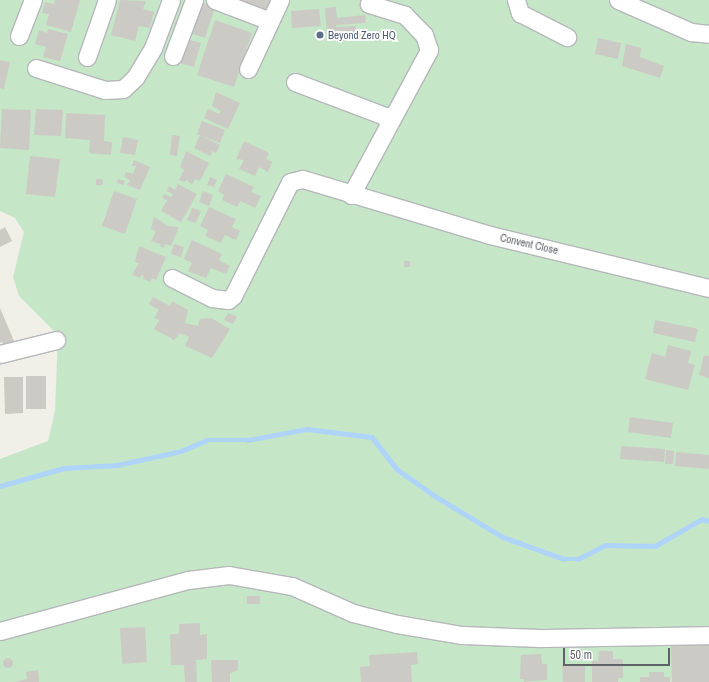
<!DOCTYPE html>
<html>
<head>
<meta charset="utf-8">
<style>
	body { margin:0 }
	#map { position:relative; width:709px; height:682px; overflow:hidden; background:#f0efe8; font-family:"Archivo Narrow",sans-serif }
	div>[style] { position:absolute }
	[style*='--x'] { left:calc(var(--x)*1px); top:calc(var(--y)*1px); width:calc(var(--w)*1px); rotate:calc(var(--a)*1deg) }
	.green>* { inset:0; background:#c6e6c8 }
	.stream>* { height:4.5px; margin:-2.25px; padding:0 2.25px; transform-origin:2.25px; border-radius:2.25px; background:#aed4fa }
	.building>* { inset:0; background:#cccac4 }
	.round { border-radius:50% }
	.roads { filter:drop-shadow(1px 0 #b5b7bb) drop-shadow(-1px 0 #b5b7bb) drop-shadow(0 1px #b5b7bb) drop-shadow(0 -1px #b5b7bb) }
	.minor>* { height:17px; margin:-8.5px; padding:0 8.5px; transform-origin:8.5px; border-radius:8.5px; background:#fff }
	.dots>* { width:11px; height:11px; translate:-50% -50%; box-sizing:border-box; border:2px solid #fff; border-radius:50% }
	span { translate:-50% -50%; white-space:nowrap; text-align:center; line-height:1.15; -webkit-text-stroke:3.5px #fff; paint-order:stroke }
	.service-label { font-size:11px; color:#4e5e75 }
	.left { translate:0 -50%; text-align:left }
	.street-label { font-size:11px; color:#5f6267 }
	.scale { position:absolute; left:563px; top:648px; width:107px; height:18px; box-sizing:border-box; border:2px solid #5f6267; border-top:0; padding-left:5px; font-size:12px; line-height:14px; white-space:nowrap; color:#5f6267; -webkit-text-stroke:3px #fff; paint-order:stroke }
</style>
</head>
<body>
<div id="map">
	<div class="green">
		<i style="clip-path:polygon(0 0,709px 0,709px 682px,0 682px,0 459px,48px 441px,55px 411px,58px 335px,19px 296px,13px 277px,24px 232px,15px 218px,0 211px)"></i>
	</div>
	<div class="stream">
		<i style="--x:0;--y:486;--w:66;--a:-15.7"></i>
		<i style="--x:64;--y:468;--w:53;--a:-3.2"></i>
		<i style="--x:117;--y:465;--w:66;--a:-12.3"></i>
		<i style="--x:181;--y:451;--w:28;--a:-23"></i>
		<i style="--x:207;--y:440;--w:41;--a:0"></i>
		<i style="--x:248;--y:440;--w:60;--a:-10.6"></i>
		<i style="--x:307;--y:429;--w:65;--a:7"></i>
		<i style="--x:372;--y:437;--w:41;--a:52"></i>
		<i style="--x:397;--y:469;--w:47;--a:35.4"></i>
		<i style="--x:435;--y:496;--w:79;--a:31.1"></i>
		<i style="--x:503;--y:537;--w:65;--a:19.8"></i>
		<i style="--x:564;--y:559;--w:14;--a:0"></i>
		<i style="--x:578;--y:559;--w:30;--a:-27"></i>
		<i style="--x:605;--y:545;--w:50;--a:1.1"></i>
		<i style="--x:655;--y:546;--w:54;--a:-29.9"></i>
		<i style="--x:702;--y:519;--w:7;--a:16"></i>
	</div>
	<div class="building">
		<i style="clip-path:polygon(55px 0,80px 0,71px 32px,46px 25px,49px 14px,42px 13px,45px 2px,54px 4px)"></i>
		<i style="clip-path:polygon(120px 0,146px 1px,143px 9px,154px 12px,150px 28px,139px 26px,135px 41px,111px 35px)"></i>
		<i style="clip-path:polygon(234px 0,272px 0,267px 13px)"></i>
		<i style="clip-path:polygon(197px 1px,215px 7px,205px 38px,186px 32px)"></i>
		<i style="clip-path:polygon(336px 7px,337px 18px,365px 15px,366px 23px,336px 25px,336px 27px,356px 26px,356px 34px,327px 36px,325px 8px)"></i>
		<i style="clip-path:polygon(319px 9px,321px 26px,292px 28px,291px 11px)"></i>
		<i style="clip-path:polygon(215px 20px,252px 33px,234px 87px,197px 75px)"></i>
		<i style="clip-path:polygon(48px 29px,68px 34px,60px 61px,43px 57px,46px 47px,35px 44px,39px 30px,47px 33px)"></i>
		<i style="clip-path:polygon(183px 38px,201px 43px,194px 67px,176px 62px)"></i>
		<i style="clip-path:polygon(598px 38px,621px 43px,618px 59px,595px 54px)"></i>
		<i style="clip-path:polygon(626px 44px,641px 48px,640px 57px,664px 66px,660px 78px,622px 66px)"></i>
		<i style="clip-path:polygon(0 60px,10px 62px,4px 89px,0 88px)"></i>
		<i style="clip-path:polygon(216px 92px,240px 103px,228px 129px,204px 118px,208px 109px,219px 114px,221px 111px,212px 106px)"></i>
		<i style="clip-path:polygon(2px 109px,31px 110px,29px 150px,0 148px)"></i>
		<i style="clip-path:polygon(36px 109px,63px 110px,61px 136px,34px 135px)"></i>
		<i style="clip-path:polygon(66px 113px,105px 115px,104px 141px,112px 142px,111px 155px,89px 153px,90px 140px,65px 138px)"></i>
		<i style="clip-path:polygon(202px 121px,225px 130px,220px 143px,197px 134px)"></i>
		<i style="clip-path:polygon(172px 135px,180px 136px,177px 156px,170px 155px)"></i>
		<i style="clip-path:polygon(200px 135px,220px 145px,216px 153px,212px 151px,210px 156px,194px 148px)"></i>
		<i style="clip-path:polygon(123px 137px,138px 140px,135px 155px,120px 153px)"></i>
		<i style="clip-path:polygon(244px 141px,269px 153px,266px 159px,272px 162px,268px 172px,259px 167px,255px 176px,239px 169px,244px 160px,236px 159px)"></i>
		<i style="clip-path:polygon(186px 151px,209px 163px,200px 181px,195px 179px,192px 185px,187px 180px,184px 182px,179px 180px,184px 170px,180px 167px)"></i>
		<i style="clip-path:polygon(30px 156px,60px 159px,55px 197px,26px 194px)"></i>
		<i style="clip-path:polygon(134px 160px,150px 167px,140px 190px,127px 185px,130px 180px,124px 177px,126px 172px,133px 174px,136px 166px,132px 166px)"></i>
		<i style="clip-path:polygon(226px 174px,254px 187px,251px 192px,261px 196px,255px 208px,240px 201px,237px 207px,222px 200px,224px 195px,218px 191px)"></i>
		<i style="clip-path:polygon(210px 177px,217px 180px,214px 187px,207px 185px)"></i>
		<i style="clip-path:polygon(96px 179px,103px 179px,103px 185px,96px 185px)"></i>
		<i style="clip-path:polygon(118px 179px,125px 181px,124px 185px,117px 183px)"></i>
		<i style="clip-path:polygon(178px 184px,197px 194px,181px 222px,161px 211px,167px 200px,162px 198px,164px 194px,171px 197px,173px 194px,167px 191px,169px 186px,175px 190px)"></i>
		<i style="clip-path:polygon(114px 191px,137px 199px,125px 234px,102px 226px)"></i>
		<i style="clip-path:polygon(203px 191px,213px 195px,209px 206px,199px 202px)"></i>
		<i style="clip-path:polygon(209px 207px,236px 219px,232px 227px,240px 231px,236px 240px,225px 235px,221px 243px,205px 236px,208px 230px,200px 226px)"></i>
		<i style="clip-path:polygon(192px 208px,201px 211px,196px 223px,187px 220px)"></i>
		<i style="clip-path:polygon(154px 217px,168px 226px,179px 227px,171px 246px,165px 244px,164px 248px,160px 246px,161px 244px,151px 241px,156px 231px,151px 229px)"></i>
		<i style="clip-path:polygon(5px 227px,12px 241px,0 247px,0 230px)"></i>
		<i style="clip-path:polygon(192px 240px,222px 254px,219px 260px,230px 266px,226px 274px,211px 268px,206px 278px,188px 271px,192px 263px,184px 259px)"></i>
		<i style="clip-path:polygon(174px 244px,184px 247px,181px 257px,171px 254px)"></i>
		<i style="clip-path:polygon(139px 246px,166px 257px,156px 280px,152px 278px,150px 282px,143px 279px,144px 276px,141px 275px,140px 278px,132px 275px,139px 263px,135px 262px)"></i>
		<i style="clip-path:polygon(404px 261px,410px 261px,410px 267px,404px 267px)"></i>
		<i style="clip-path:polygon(153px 297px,170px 306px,172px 301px,188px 310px,185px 323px,198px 326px,200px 319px,211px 318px,230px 329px,212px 358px,185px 346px,189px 337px,180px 333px,174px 340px,154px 329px,159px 320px,154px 318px,159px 310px,149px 304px)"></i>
		<i style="clip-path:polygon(0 308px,17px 348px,6px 352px,2px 342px,0 343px)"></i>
		<i style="clip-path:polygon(228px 313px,237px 317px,233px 324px,224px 320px)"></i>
		<i style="clip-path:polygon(655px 320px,698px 329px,695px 342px,653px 333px)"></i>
		<i style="clip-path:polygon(668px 345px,691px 351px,688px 363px,695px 365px,688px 390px,645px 379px,652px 353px,665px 357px)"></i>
		<i style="clip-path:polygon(704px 355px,709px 356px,709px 378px,699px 375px)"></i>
		<i style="clip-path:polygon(26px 376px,46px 376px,46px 409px,26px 409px)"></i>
		<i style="clip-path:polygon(4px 377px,23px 377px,23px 413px,5px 414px)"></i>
		<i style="clip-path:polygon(630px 417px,673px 423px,671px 438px,628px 432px)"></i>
		<i style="clip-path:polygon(621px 446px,665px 449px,664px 462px,620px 459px)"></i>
		<i style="clip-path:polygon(666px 450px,674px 451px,673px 464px,665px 464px)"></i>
		<i style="clip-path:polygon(676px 452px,709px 455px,709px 469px,675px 466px)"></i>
		<i style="clip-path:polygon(247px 596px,260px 596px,260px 604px,247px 604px)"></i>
		<i style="clip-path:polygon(200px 623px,200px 635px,207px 634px,207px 659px,196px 660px,197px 682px,185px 682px,184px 665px,171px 665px,170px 634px,179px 634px,179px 624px)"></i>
		<i style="clip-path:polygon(145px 627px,147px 662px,122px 664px,120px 628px)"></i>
		<i style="clip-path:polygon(709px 645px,709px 682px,672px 682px,671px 646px)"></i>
		<i style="clip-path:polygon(599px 651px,613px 651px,613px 659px,623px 659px,623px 678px,618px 678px,618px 682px,592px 682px,592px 661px,598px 661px)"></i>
		<i style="clip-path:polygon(417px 652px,418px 664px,411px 665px,412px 682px,361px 682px,360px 667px,370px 666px,369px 655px)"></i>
		<i style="clip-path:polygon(541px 654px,542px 664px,547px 664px,547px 680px,524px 682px,524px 679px,520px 679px,521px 655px)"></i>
		<i class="round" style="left:3px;top:658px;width:10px;height:10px"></i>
		<i style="clip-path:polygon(211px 660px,238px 660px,238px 670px,230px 673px,230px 682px,212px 682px)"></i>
		<i style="clip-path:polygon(562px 664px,585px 664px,585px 682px,563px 682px)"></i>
		<i style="clip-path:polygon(38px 670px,39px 682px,15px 682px,27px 679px,26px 672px)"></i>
		<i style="clip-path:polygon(649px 672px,664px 672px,664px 677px,670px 677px,670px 682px,640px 682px,640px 677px,649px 677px)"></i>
	</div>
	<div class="roads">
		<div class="minor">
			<i style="--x:215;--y:0;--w:59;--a:20.9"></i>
			<i style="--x:516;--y:0;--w:14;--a:73"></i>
			<i style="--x:520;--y:13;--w:53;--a:27.1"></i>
			<i style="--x:618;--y:0;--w:80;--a:23.7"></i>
			<i style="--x:691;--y:32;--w:18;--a:6"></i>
			<i style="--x:19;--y:36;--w:39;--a:-69"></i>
			<i style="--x:173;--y:56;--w:60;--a:-69.4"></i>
			<i style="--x:87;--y:57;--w:60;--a:-70.7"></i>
			<i style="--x:36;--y:68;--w:72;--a:17.7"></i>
			<i style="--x:105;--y:90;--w:18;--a:-3"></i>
			<i style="--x:123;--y:89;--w:16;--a:-43"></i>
			<i style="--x:135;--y:78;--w:35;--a:-59"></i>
			<i style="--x:153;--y:48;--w:51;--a:-69.4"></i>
			<i style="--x:248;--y:69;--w:76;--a:-65.1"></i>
			<i style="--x:295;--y:82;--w:96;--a:20.7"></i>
			<i style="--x:385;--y:116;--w:8;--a:67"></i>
			<i style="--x:351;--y:195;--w:165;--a:-61.7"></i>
			<i style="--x:429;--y:50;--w:16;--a:-108"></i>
			<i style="--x:424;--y:35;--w:28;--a:-134"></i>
			<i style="--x:405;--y:15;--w:38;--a:-163"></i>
			<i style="--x:172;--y:278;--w:45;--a:26.6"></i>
			<i style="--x:212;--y:298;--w:16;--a:7"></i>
			<i style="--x:228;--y:300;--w:6;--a:-39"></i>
			<i style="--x:233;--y:296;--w:127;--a:-63.4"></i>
			<i style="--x:290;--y:182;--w:13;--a:-13"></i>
			<i style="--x:303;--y:179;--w:195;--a:16.7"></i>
			<i style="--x:490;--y:235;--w:225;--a:13.6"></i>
			<i style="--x:0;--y:354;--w:58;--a:-14"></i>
			<i style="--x:0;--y:631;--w:195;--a:-15.2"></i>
			<i style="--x:188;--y:580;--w:41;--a:-7"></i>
			<i style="--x:229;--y:575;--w:64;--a:9.9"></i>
			<i style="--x:292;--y:586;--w:67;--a:23.9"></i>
			<i style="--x:353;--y:613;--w:45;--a:14"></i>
			<i style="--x:397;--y:624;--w:66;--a:9.6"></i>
			<i style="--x:462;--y:635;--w:77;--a:2.2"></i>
			<i style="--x:539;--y:638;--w:170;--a:-1"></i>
		</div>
	</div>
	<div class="dots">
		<i style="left:320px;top:35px;background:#5c6f8a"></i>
	</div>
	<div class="service-label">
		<span class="left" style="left:328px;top:35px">Beyond Zero HQ</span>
	</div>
	<div class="street-label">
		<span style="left:529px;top:244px;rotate:13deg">Convent Close</span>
	</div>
	<div class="scale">50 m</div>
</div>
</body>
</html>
